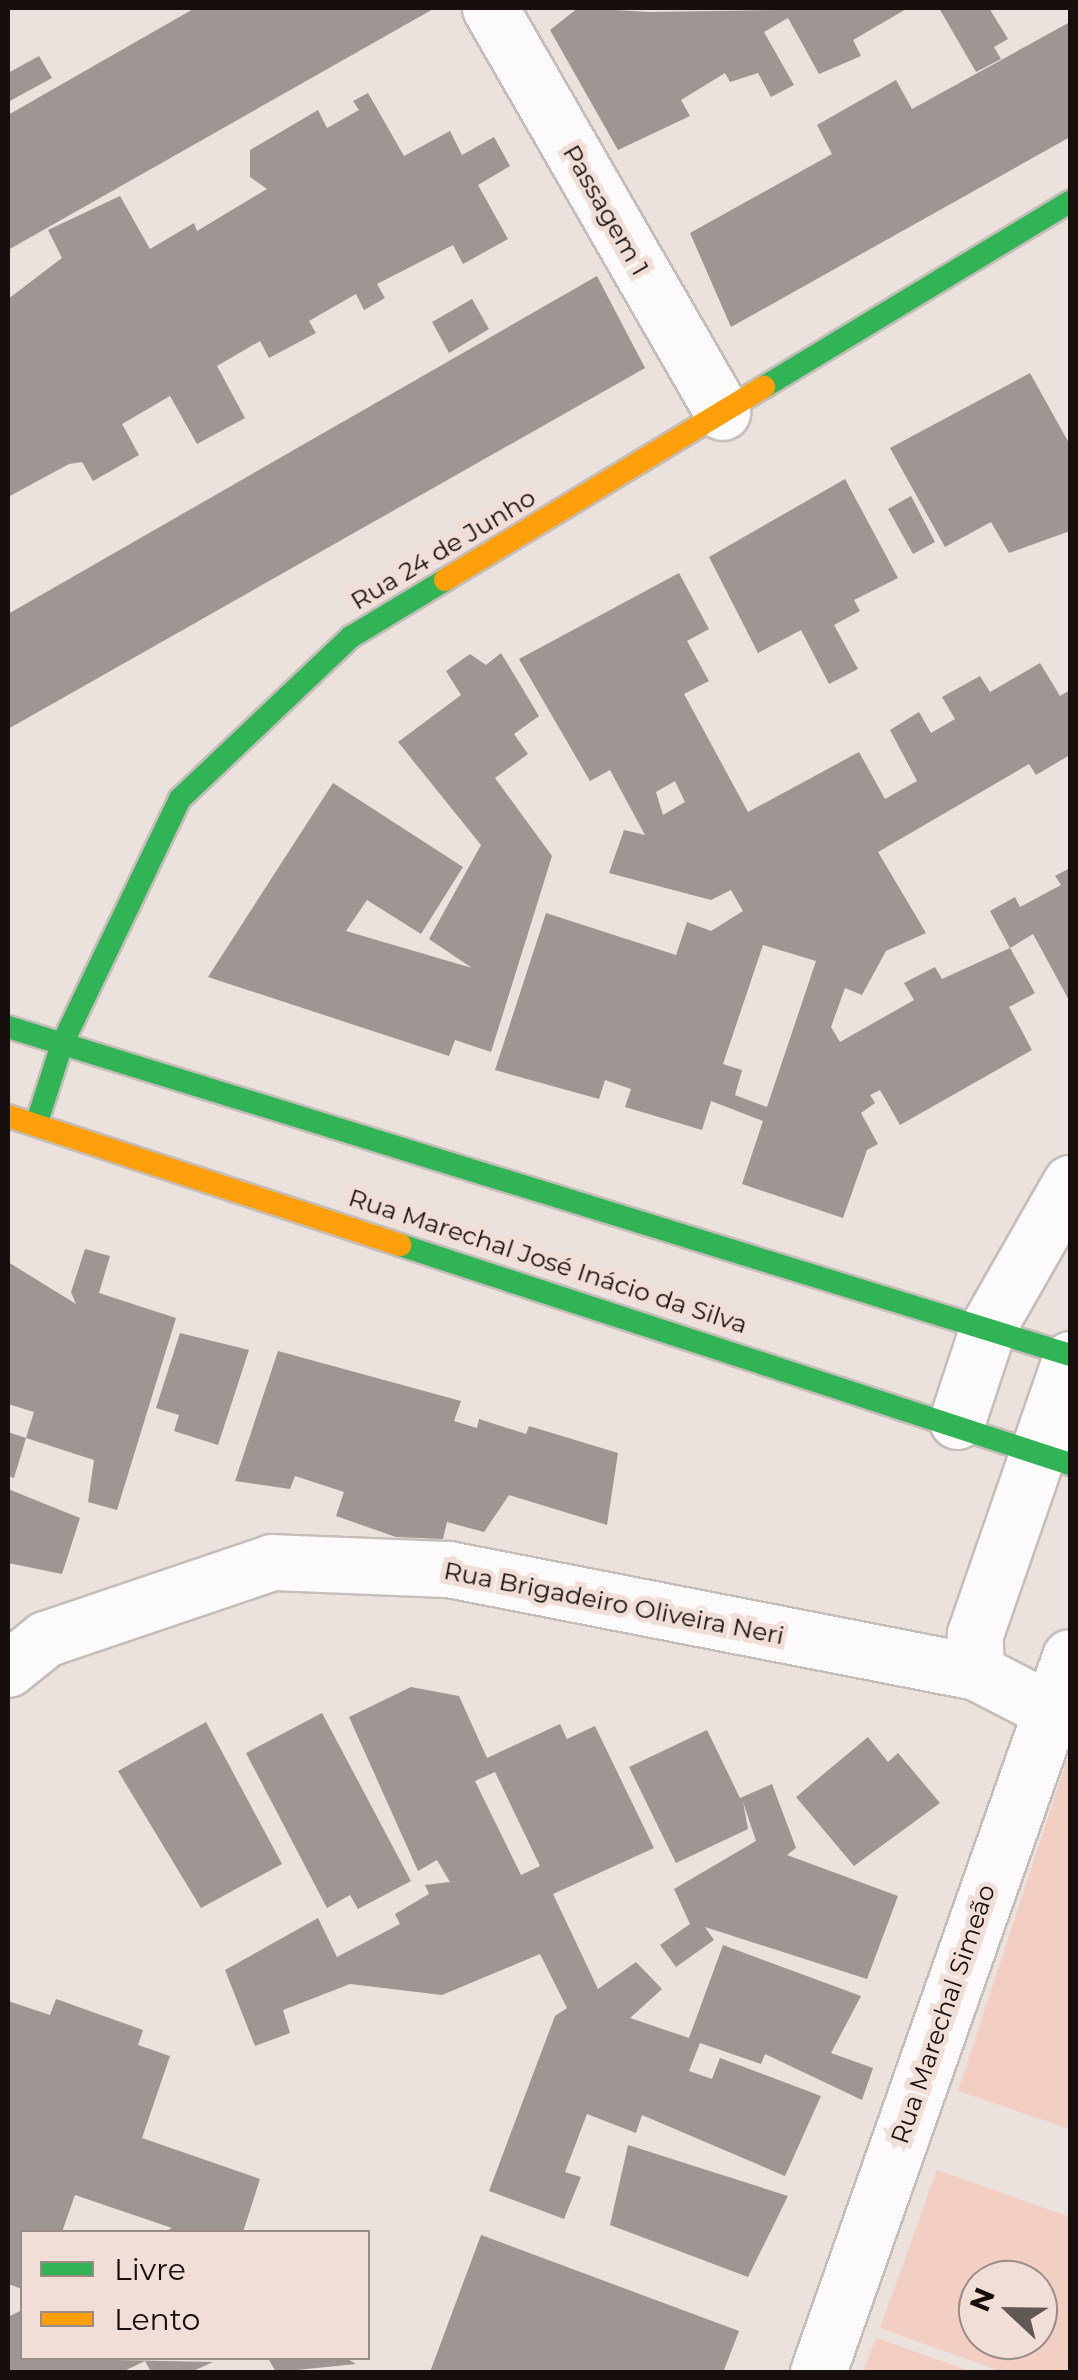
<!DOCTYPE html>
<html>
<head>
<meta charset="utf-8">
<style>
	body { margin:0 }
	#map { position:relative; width:1078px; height:2380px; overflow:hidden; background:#ebe1dd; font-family:Montserrat,sans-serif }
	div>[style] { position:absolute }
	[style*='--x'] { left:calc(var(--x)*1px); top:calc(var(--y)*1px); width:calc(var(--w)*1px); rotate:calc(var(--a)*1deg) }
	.green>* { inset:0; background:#f3cec2 }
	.building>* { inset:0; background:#9d9693 }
	.roads { filter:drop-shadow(2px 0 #c5bdb9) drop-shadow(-2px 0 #c5bdb9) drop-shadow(0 2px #c5bdb9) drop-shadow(0 -2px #c5bdb9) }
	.street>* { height:55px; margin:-27.5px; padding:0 27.5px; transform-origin:27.5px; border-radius:27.5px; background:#fcfafa }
	.fast>* { height:22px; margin:-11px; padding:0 11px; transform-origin:11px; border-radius:11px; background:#30b455 }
	.slow>* { height:22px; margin:-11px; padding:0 11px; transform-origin:11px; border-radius:11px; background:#ff9f0a }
	span { translate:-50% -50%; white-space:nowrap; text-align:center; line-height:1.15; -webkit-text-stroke:10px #f1ded7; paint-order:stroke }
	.street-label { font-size:25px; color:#160f0d }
	.frame { position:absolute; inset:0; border:10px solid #160f0d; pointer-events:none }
	.legend { position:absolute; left:20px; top:2230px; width:350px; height:130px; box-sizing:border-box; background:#f1ded7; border:2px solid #998b86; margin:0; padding:12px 18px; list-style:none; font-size:30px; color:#160f0d }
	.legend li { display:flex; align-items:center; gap:20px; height:50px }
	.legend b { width:50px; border:2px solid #998b86 }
	.north { position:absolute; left:958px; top:2260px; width:100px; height:100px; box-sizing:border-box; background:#f1ded7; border:2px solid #998b86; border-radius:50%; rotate:292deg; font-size:28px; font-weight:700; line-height:40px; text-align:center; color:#160f0d }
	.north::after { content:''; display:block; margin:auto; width:35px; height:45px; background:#615856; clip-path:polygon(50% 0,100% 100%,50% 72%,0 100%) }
</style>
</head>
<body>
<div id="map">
	<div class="green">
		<i style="clip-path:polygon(1070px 1751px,1070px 2129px,958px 2091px)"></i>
		<i style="clip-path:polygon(evenodd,937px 2170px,1070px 2217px,1070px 2372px,1003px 2372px,880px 2328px,937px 2170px,978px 2280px,1038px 2280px,1038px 2340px,978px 2340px,978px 2280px)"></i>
		<i style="clip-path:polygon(876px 2338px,973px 2372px,863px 2372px)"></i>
	</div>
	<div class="building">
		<i style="clip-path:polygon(195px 8px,435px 8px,8px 250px,8px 115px)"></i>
		<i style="clip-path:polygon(578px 8px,649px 12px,908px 8px,853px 40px,861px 56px,819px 74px,788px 18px,764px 32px,794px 85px,771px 97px,758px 73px,730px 82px,725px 73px,681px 100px,690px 116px,618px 150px,550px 30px)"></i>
		<i style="clip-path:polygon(939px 8px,989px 8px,1008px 39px,994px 47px,1001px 59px,976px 72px)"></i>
		<i style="clip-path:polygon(1070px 22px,1070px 137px,731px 327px,690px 233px,832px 154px,817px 125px,896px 80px,912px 109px)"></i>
		<i style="clip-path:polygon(39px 56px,52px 78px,8px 102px,8px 73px)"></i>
		<i style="clip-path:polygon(368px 93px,404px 156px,450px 131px,462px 155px,494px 137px,510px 166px,478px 185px,508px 239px,463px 264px,453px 245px,377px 284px,385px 298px,364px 310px,356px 294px,309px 321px,316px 333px,269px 358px,260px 341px,217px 366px,245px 418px,197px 444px,170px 396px,122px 424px,139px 455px,93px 481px,82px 462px,69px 464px,8px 497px,8px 299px,62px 258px,48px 230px,120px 196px,150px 249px,194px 223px,197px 231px,267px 189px,250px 177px,250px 150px,318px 110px,327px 128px,359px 110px,353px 101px)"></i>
		<i style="clip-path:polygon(597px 276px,645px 368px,8px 729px,8px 614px)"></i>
		<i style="clip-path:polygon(472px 299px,489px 329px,449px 353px,432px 322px)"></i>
		<i style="clip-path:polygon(1030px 373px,1070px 445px,1070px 531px,1009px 553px,991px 522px,945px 547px,890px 448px)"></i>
		<i style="clip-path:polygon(845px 479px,898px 578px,854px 600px,860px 611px,834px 625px,858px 669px,829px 684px,801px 630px,758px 653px,709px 557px)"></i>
		<i style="clip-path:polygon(911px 496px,935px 542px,913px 554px,888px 509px)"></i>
		<i style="clip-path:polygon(evenodd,679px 573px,709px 629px,687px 641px,709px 681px,684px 694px,748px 812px,859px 752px,885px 799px,917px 781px,890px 730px,919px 712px,931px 733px,955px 719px,942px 697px,980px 676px,990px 692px,1040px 663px,1060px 696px,1070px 690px,1070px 755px,1036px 775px,1029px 764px,878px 852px,926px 933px,886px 951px,862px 995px,845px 988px,831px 1027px,840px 1042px,914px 1000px,904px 983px,935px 967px,942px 979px,1010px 948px,990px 911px,1015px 897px,1020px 907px,1061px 885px,1055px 876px,1070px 868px,1070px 1002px,1033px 934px,1010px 948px,1035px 993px,1009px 1007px,1032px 1050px,900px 1125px,880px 1090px,870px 1095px,875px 1103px,861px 1113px,878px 1144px,867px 1150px,843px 1218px,742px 1184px,763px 1121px,711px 1101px,702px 1130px,625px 1107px,631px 1089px,605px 1080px,599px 1099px,495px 1070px,546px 913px,676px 955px,687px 922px,711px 931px,743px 911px,731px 890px,711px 900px,609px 873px,624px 830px,645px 835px,610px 770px,590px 781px,519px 659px,679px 573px,675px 781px,685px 802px,663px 815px,656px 792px,675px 781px,679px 573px,763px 945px,816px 961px,767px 1107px,735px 1095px,742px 1070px,723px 1064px,763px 945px)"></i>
		<i style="clip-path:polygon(501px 653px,539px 716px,514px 734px,528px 754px,495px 778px,552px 856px,491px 1052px,455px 1040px,449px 1056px,208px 977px,333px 783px,463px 867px,421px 934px,367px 900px,346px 931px,472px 968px,429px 939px,481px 845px,398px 742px,461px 695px,446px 671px,470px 654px,486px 665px)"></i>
		<i style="clip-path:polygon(85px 1249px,110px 1256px,99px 1293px,176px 1318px,117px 1510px,88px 1502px,94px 1460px,26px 1438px,34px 1412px,8px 1404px,8px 1262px,76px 1304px,71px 1292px)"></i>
		<i style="clip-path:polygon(180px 1333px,249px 1350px,218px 1445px,174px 1431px,179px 1415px,156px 1408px)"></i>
		<i style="clip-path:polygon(278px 1351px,461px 1401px,454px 1421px,477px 1428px,479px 1419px,526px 1434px,529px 1426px,618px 1453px,607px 1525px,509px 1495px,484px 1532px,447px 1522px,443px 1539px,396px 1537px,336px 1516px,344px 1492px,295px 1476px,290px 1489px,235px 1481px)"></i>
		<i style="clip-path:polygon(8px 1432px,26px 1438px,14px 1478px,8px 1476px)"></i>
		<i style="clip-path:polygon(8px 1489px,80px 1518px,62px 1574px,8px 1563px)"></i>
		<i style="clip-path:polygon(evenodd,411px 1687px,459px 1696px,487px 1758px,560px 1724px,567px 1739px,595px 1726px,654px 1848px,553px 1894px,598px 1989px,636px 1962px,662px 1989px,630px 2018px,689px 2038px,723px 1945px,861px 1996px,831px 2053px,873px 2068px,862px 2100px,765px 2054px,761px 2064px,700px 2043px,689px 2071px,712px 2079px,720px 2058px,821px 2096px,785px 2176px,642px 2115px,636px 2133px,587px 2114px,565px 2172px,581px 2177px,564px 2219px,489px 2191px,555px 2016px,567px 2008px,540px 1954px,442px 1995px,350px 1984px,283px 2010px,290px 2033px,255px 2046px,225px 1970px,318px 1918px,337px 1957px,400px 1924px,395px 1914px,429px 1894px,425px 1885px,450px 1882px,437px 1860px,418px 1871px,349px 1717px,411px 1687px,495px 1772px,540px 1866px,521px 1875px,475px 1781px,495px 1772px)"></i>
		<i style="clip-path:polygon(322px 1713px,411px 1881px,358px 1909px,350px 1895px,327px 1908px,246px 1753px)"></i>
		<i style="clip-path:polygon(206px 1722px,282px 1864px,201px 1908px,118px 1771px)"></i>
		<i style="clip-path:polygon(707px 1730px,740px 1798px,772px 1784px,796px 1848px,787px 1855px,898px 1896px,867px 1979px,705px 1927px,714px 1940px,676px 1967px,660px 1945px,690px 1924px,674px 1889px,756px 1841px,743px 1802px,748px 1829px,676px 1863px,629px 1767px)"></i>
		<i style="clip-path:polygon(868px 1737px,888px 1762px,898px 1753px,940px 1803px,854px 1866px,796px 1797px)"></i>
		<i style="clip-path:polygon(56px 1999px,143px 2030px,138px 2045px,170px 2056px,142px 2138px,260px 2179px,243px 2232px,164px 2232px,172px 2228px,75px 2195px,62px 2232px,22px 2232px,22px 2289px,8px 2284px,8px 2001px,50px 2015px)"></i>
		<i style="clip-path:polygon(628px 2145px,788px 2196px,748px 2277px,610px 2225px)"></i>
		<i style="clip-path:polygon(481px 2235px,739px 2331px,724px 2370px,430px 2372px)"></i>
		<i style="clip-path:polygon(22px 2310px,22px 2358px,213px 2362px,191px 2372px,151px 2372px,145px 2361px,122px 2372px,8px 2372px,8px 2317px)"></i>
		<i style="clip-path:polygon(268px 2358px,346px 2358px,356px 2364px,276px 2372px)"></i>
	</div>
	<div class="roads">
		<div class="street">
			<i style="--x:490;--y:8;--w:466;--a:60.1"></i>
			<i style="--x:957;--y:1421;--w:99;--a:-71.7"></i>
			<i style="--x:988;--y:1327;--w:166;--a:-60.3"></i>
			<i style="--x:8;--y:1669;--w:48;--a:-39"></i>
			<i style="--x:45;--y:1639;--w:240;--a:-18.7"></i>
			<i style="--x:272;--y:1562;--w:176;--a:2.3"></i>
			<i style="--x:448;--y:1569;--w:538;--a:11.04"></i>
			<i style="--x:976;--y:1672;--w:83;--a:27.2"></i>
			<i style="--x:976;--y:1672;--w:38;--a:-92"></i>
			<i style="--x:975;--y:1634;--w:291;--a:-70.9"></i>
			<i style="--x:818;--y:2372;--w:758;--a:-70.59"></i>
		</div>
		<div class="fast">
			<i style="--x:764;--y:387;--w:358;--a:-31.2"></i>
			<i style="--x:8;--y:1027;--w:1111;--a:17.16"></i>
			<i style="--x:36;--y:1125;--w:85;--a:-72.2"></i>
			<i style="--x:62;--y:1044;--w:272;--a:-64.3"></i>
			<i style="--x:180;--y:799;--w:236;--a:-43.5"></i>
			<i style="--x:351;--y:637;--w:110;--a:-31.2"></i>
			<i style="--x:400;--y:1245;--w:705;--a:18.1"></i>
		</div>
		<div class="slow">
			<i style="--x:445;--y:580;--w:373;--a:-31.2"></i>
			<i style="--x:8;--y:1116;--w:413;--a:18.2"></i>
		</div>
	</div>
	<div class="street-label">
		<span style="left:606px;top:210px;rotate:60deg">Passagem 1</span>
		<span style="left:443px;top:549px;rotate:-31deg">Rua 24 de Junho</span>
		<span style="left:548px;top:1261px;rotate:18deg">Rua Marechal José Inácio da Silva</span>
		<span style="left:614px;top:1603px;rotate:11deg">Rua Brigadeiro Oliveira Neri</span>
		<span style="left:943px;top:2014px;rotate:-71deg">Rua Marechal Simeão</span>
	</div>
	<div class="frame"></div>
	<ul class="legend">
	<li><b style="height:12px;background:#30b455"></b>Livre</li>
	<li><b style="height:12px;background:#ff9f0a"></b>Lento</li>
	</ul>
	<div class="north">N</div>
</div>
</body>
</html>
